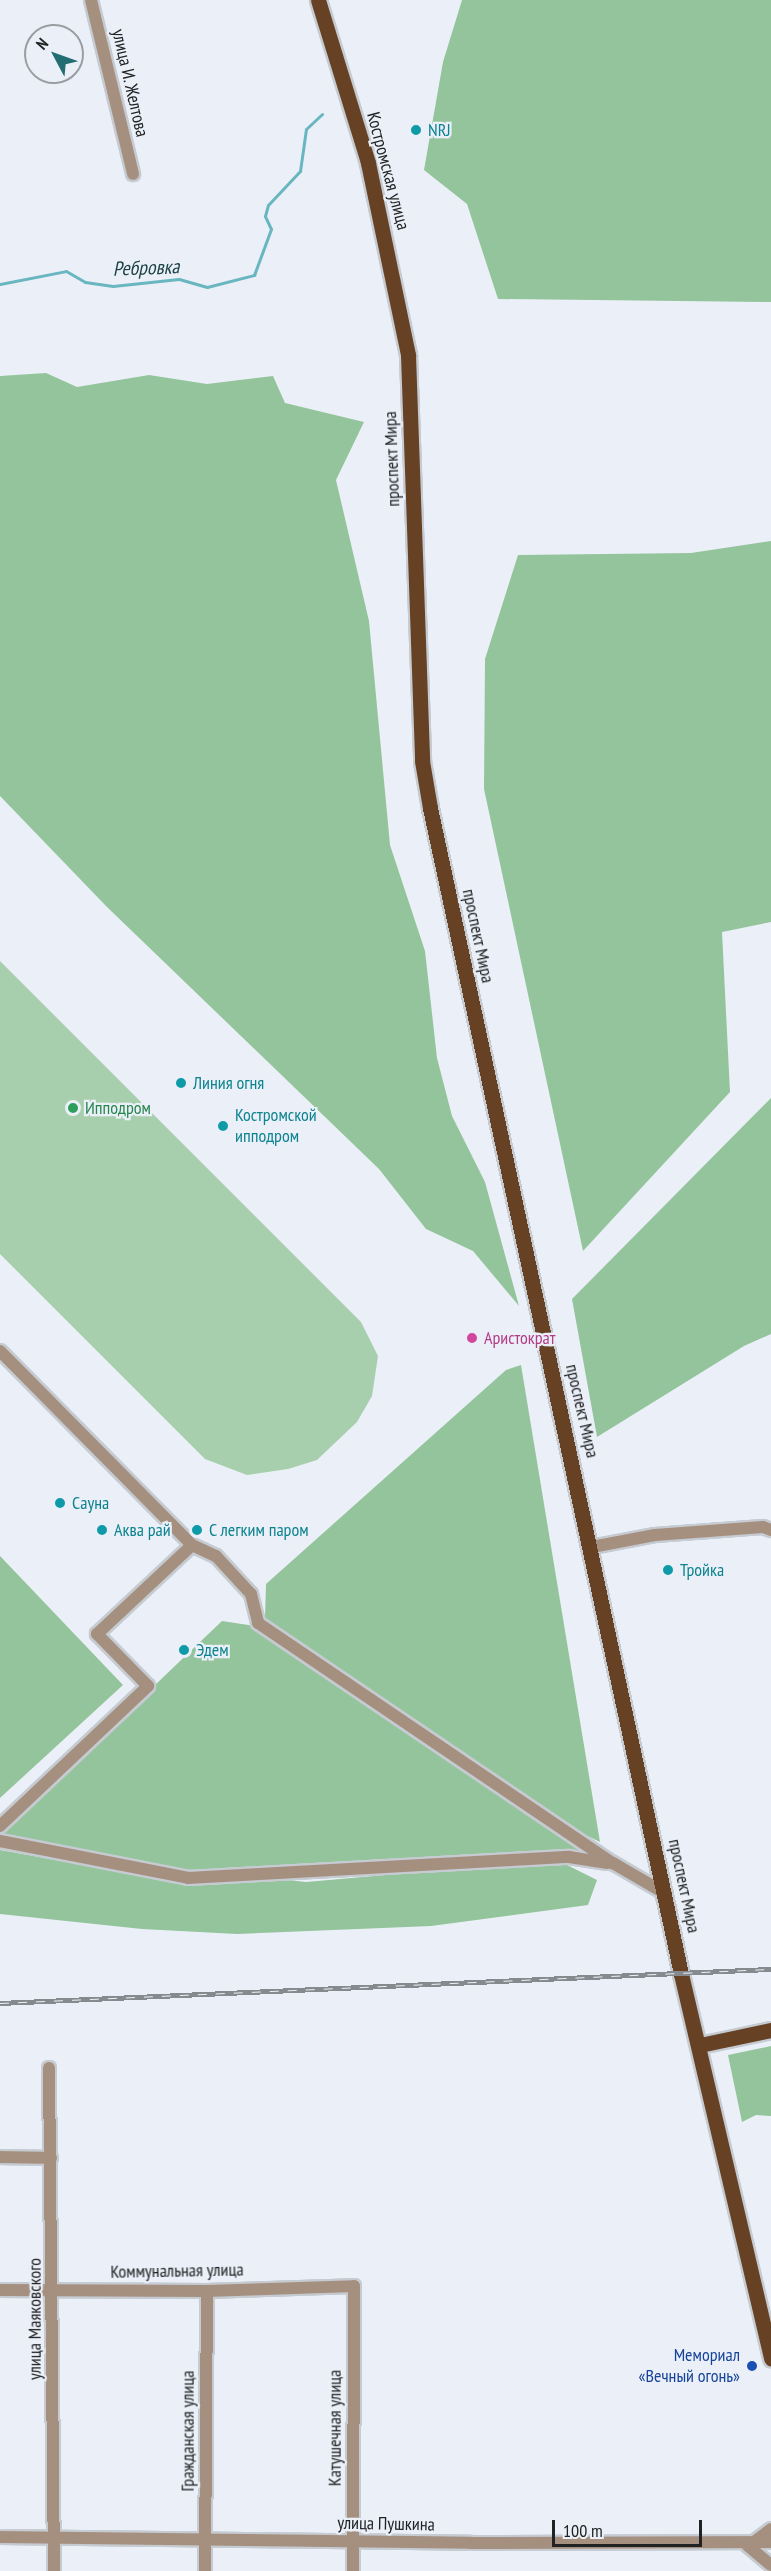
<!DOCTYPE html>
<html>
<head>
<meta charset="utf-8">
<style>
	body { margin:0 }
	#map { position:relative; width:771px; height:2571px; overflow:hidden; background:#ebf0f8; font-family:"PT Sans Narrow",sans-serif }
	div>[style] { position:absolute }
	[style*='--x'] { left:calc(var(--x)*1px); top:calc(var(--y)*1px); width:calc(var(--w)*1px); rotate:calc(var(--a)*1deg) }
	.green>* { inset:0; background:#a7cfad }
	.forest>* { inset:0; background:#94c49b }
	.stream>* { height:3px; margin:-1.5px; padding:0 1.5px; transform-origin:1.5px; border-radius:1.5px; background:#69b6c0 }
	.roads { filter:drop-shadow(2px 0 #c6cbd2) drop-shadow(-2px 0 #c6cbd2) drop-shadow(0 2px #c6cbd2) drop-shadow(0 -2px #c6cbd2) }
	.minor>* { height:12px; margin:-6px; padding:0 6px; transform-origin:6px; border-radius:6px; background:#a59080 }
	.major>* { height:15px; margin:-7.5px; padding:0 7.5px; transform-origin:7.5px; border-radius:7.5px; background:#664124 }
	.rail>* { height:5px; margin-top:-2.5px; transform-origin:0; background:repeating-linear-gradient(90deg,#ebf0f8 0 9px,#868a8f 0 18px); box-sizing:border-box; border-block:2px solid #868a8f }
	.dots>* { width:16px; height:16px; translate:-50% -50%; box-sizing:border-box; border:3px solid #ebf0f8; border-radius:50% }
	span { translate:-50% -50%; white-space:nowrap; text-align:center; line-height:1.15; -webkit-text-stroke:4.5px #ebf0f8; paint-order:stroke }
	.street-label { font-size:18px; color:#202224 }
	.culture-label { font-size:18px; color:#0d838f }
	.left { translate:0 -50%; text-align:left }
	.leisure-label { font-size:18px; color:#27864d }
	.hotel-label { font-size:18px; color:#b23c85 }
	.transit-label { font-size:18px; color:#164399 }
	.right { translate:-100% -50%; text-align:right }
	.water-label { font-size:20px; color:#1c4246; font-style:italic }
	.north { position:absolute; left:24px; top:24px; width:60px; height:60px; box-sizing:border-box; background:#ebf0f8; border:2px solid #9a9ea3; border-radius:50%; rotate:311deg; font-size:16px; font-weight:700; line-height:24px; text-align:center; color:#202224 }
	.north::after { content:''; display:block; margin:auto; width:21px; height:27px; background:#216d72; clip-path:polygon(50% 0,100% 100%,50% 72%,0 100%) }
	.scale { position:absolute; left:552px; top:2520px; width:150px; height:27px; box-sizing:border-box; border:3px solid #202224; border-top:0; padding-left:8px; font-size:18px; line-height:21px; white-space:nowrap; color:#202224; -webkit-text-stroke:4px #ebf0f8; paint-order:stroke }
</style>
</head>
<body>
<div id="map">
	<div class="green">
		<i style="clip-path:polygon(0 961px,361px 1322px,378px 1356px,372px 1396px,357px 1422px,317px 1460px,288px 1469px,247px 1475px,205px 1459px,0 1254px)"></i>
	</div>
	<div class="forest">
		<i style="clip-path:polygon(462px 0,771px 0,771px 302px,498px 299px,467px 204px,424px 170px,443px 62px)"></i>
		<i style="clip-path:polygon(46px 373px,77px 387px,149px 375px,207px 384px,273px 376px,285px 403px,364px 422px,336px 480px,369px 621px,390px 845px,425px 951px,437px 1058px,452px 1116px,485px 1182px,519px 1306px,473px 1251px,426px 1229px,379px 1169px,107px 907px,0 796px,0 376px)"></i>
		<i style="clip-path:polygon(771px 541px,771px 922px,722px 932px,730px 1092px,583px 1251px,484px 789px,485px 659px,518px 555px,691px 553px)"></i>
		<i style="clip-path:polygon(771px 1098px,771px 1334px,744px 1346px,597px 1437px,572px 1299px)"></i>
		<i style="clip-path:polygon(521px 1365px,600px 1842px,577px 1831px,265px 1618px,266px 1584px,506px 1370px)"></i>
		<i style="clip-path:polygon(0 1556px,123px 1685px,0 1798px)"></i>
		<i style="clip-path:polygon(222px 1621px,255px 1626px,589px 1852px,187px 1873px,0 1839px,0 1833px)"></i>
		<i style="clip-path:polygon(0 1850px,191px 1884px,271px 1878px,306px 1882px,557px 1860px,597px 1880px,588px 1905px,431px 1926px,237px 1934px,142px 1929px,0 1914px)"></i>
		<i style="clip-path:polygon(771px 2046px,771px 2116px,756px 2115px,742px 2122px,728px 2055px)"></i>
	</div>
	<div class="stream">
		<i style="--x:0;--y:284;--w:67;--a:-11.1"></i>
		<i style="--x:66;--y:271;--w:22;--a:30"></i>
		<i style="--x:85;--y:282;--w:28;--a:8"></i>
		<i style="--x:113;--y:286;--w:66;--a:-6.1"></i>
		<i style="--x:179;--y:279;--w:29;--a:16"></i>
		<i style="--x:207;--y:287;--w:49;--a:-14.3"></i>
		<i style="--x:254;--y:275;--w:49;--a:-69.7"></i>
		<i style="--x:271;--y:229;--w:14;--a:-115"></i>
		<i style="--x:265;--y:216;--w:11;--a:-75"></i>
		<i style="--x:268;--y:205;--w:47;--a:-46.7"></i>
		<i style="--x:300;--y:171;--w:42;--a:-81.9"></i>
		<i style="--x:306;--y:129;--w:22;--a:-43"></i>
	</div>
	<div class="roads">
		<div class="minor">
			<i style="--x:91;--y:0;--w:179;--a:76.4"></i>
			<i style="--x:0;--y:1351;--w:273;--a:45.3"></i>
			<i style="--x:192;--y:1545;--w:26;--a:25"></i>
			<i style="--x:216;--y:1556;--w:52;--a:47.4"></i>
			<i style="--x:251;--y:1594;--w:30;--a:76"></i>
			<i style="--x:258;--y:1623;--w:429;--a:34.1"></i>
			<i style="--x:613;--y:1863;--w:61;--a:30.3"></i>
			<i style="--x:592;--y:1547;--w:64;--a:-10.8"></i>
			<i style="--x:655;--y:1535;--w:108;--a:-4.2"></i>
			<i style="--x:763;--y:1527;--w:9;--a:21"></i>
			<i style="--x:0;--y:1826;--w:204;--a:-43.4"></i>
			<i style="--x:148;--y:1686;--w:73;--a:-134.4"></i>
			<i style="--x:97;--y:1634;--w:130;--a:-43.1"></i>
			<i style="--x:0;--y:1841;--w:192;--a:11.1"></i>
			<i style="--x:188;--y:1878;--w:382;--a:-3.2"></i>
			<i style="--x:569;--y:1857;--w:39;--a:9"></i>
			<i style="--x:49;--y:2068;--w:503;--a:89.43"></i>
			<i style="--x:0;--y:2157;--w:51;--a:1.1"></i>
			<i style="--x:0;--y:2290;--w:207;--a:0.3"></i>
			<i style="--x:207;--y:2291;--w:147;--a:-1.9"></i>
			<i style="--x:354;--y:2286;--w:285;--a:90.2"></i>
			<i style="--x:0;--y:2537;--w:471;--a:0.7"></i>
			<i style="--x:471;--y:2543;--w:300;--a:-0.2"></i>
			<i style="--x:754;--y:2542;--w:21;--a:-37"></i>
			<i style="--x:747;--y:2545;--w:31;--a:40"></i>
			<i style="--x:205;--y:2571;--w:280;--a:-89.6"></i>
		</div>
		<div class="major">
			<i style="--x:318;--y:0;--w:170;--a:72.9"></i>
			<i style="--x:368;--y:163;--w:196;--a:78.2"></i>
			<i style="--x:408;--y:355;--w:406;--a:88"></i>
			<i style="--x:422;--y:761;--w:48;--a:80.3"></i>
			<i style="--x:430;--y:808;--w:1193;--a:77.85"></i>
			<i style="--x:681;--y:1974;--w:395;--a:76.8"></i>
			<i style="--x:700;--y:2045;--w:73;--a:-11.9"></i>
		</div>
	</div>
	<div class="rail">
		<i style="--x:0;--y:2003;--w:772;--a:-2.53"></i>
	</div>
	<div class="dots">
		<i style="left:416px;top:130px;background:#0f9aa8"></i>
		<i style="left:181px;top:1083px;background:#0f9aa8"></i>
		<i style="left:73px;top:1108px;background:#2e9e5b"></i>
		<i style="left:223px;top:1126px;background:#0f9aa8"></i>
		<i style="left:472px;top:1338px;background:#d1479c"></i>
		<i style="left:60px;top:1503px;background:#0f9aa8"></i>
		<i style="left:102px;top:1530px;background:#0f9aa8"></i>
		<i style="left:197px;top:1530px;background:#0f9aa8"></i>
		<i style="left:668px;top:1570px;background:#0f9aa8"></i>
		<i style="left:184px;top:1650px;background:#0f9aa8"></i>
		<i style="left:752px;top:2366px;background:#1a4fb4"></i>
	</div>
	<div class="street-label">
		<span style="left:130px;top:83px;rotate:77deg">улица И. Желтова</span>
		<span style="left:388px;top:171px;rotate:75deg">Костромская улица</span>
		<span style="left:392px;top:459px;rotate:-92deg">проспект Мира</span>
		<span style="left:478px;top:936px;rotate:78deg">проспект Мира</span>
		<span style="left:582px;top:1411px;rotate:77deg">проспект Мира</span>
		<span style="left:684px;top:1886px;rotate:78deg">проспект Мира</span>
		<span style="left:177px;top:2271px;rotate:-1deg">Коммунальная улица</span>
		<span style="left:35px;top:2319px;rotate:-90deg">улица Маяковского</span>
		<span style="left:335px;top:2428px;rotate:-90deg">Катушечная улица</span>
		<span style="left:188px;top:2431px;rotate:-90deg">Гражданская улица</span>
		<span style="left:386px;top:2524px;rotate:1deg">улица Пушкина</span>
	</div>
	<div class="culture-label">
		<span class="left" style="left:428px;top:130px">NRJ</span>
		<span class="left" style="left:193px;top:1083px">Линия огня</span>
		<span class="left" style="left:235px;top:1126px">Костромской<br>ипподром</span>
		<span class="left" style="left:72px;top:1503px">Сауна</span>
		<span class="left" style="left:114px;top:1530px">Аква рай</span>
		<span class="left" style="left:209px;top:1530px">С легким паром</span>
		<span class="left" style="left:680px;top:1570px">Тройка</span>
		<span class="left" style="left:196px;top:1650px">Эдем</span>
	</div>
	<div class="leisure-label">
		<span class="left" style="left:85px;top:1108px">Ипподром</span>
	</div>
	<div class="hotel-label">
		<span class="left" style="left:484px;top:1338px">Аристократ</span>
	</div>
	<div class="transit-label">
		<span class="right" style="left:740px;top:2366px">Мемориал<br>«Вечный огонь»</span>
	</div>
	<div class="water-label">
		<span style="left:146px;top:268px;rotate:-2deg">Ребровка</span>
	</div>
	<div class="north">N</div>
	<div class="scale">100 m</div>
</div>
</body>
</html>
